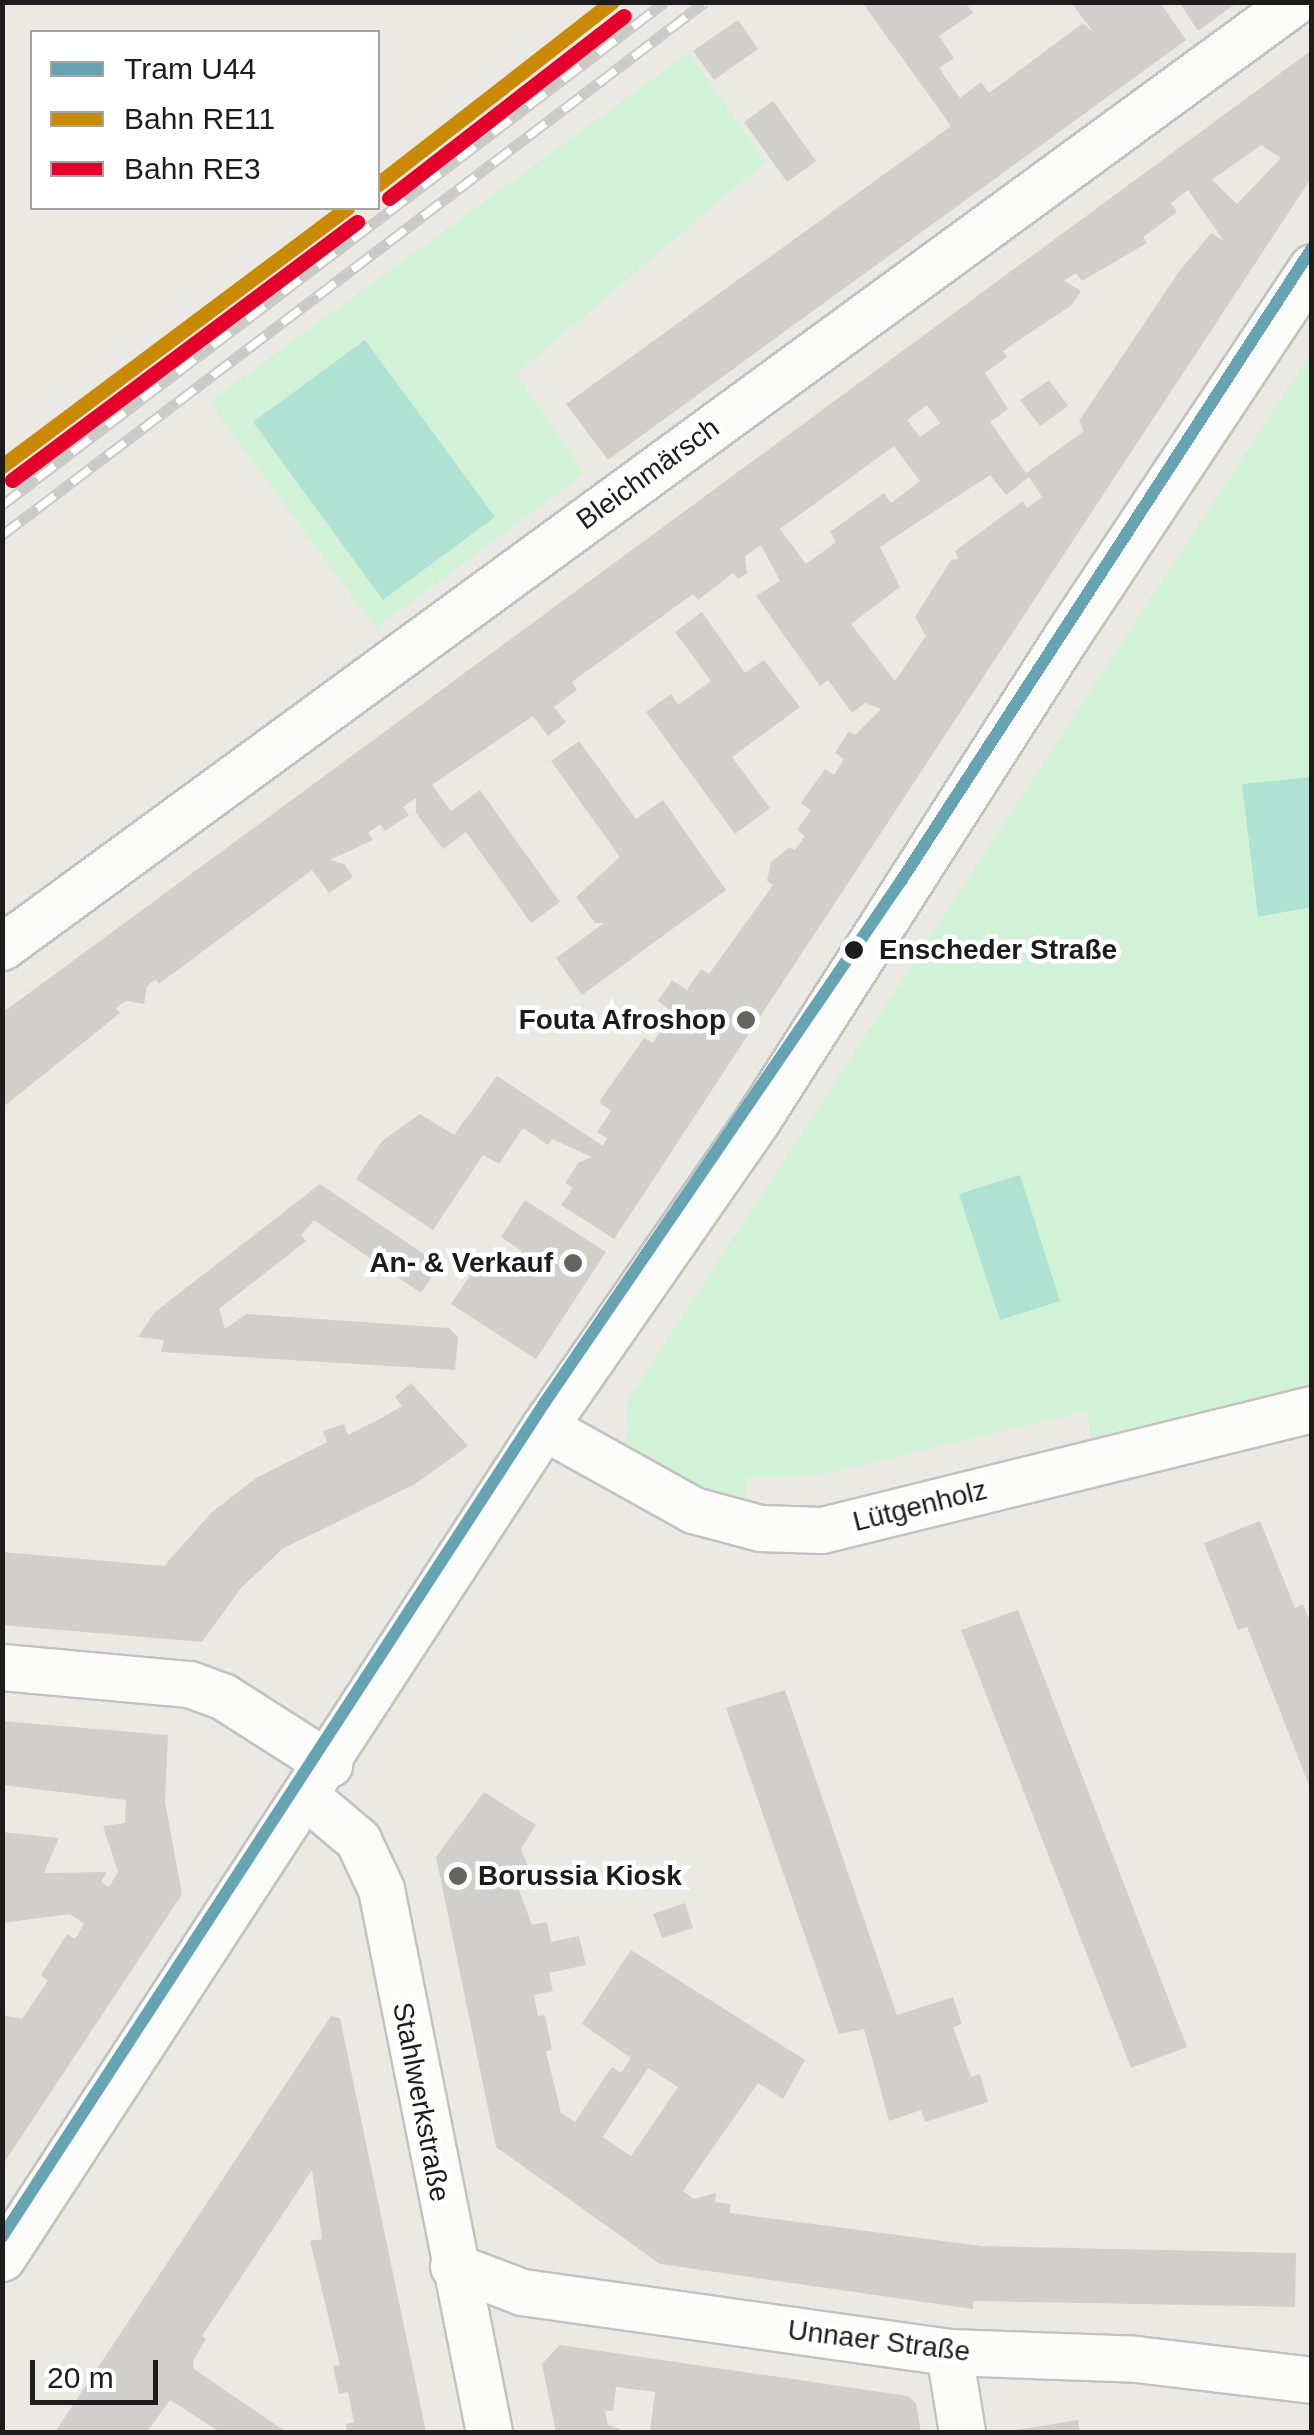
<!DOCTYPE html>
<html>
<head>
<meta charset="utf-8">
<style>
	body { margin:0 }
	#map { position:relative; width:1314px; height:2435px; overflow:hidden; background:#eae9e4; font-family:Helvetica,sans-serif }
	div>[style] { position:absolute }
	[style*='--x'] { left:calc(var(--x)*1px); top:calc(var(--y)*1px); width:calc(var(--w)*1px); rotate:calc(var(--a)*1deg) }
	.park>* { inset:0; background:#d1f2d6 }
	.pitch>* { inset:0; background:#afe2d3 }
	.building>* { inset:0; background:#d1cfcb }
	.roads { filter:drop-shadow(2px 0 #c3c2c0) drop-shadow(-2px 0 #c3c2c0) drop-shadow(0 2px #c3c2c0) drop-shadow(0 -2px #c3c2c0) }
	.street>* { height:45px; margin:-22.5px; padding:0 22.5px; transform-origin:22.5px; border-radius:22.5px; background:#fcfcfb }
	.rail>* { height:11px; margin-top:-5.5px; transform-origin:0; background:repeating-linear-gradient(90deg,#fff 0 22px,#c9c9c8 0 44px); box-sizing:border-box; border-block:2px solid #c9c9c8 }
	.rail-1>* { height:15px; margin:-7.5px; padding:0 7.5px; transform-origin:7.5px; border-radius:7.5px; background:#cb8a06 }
	.rail-2>* { height:15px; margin:-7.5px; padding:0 7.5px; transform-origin:7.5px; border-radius:7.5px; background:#e4002b }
	.tram-1>* { height:12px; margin:-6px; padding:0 6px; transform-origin:6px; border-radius:6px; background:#66a4b4 }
	.dots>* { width:28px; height:28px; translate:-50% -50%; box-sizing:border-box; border:5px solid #fff; border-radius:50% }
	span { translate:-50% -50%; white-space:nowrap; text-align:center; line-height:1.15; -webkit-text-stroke:9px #fff; paint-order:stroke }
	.street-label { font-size:28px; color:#1c1c1c }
	.stop-label { font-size:28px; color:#1c1c1c; font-weight:700 }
	.left { translate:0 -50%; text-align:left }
	.poi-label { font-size:28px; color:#1c1c1c; font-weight:700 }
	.right { translate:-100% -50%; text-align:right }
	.frame { position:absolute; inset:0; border:5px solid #1c1c1c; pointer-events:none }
	.legend { position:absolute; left:30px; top:30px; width:350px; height:180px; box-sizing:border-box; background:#fff; border:2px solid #a4a4a4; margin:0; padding:12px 18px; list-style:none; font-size:30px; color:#1c1c1c }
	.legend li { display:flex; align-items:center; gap:20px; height:50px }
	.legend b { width:50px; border:2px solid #a4a4a4 }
	.scale { position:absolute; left:30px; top:2360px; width:128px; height:45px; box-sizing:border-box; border:5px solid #1c1c1c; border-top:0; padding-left:12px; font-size:30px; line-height:35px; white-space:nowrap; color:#1c1c1c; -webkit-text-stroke:8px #fff; paint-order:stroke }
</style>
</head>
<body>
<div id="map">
	<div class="park">
		<i style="clip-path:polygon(689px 53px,765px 162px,516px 374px,584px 474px,376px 628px,209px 402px)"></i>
		<i style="clip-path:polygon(1311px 353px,1311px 1396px,1094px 1449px,1086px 1411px,812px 1477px,748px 1477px,743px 1505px,692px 1491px,626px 1457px,627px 1401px)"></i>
	</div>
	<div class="pitch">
		<i style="clip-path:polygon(365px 340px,495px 517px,383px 600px,253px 422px)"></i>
		<i style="clip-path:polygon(1311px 777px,1311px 907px,1258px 917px,1242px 784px)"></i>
		<i style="clip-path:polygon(1020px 1175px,1060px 1301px,1000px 1320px,959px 1194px)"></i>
	</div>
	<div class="building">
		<i style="clip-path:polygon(862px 2px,965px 2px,973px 13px,939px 36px,954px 58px,939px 68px,960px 98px,981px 82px,989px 93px,1083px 23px,1093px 32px,1071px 2px,1160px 2px,1186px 40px,608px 460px,566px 404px,951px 126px)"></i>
		<i style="clip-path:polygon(1179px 2px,1238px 2px,1198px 31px)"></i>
		<i style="clip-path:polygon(738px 20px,758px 49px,714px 80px,693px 51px)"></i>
		<i style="clip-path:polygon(evenodd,1312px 50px,1312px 177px,614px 1239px,561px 1205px,573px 1188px,565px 1183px,579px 1162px,592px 1157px,552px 1139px,548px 1145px,523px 1128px,499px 1164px,483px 1155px,433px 1230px,356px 1179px,382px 1141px,420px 1114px,454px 1135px,497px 1076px,603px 1146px,607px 1138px,597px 1132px,611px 1111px,599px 1102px,644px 1038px,653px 1043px,673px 1012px,658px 1001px,672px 980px,687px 990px,701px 969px,709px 974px,773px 885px,767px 881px,771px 862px,790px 847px,795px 850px,805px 836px,797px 830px,811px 810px,801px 803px,825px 769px,834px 775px,844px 759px,835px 753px,849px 731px,855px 735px,881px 709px,865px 703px,852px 713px,828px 680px,820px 686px,756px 596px,780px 581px,761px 545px,745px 556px,747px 573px,738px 579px,733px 573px,698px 600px,693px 594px,572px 682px,577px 690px,554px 707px,566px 722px,548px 736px,533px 716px,432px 785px,451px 811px,480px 790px,560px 902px,531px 923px,466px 832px,443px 849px,416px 813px,416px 798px,403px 807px,409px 815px,385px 831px,380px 824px,368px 833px,373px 840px,330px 860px,344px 864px,353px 877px,329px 893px,312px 870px,159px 984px,156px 979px,147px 986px,144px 1004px,126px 1001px,116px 1008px,120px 1013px,2px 1108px,2px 1013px,1312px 50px,1261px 145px,1281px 158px,1237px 204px,1212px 180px,1261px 145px,1312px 50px,1188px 190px,1224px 241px,1211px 233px,1178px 273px,1079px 421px,1084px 431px,1026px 473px,990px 422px,1008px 409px,985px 373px,1007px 357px,1003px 351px,1072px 305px,1081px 291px,1064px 281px,1076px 273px,1082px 281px,1147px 243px,1143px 237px,1177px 212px,1171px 203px,1188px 190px,1312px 50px,927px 405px,940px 423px,920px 437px,907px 420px,927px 405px,1312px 50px,894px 446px,920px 481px,891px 503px,884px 493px,830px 532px,836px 542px,806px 564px,780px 529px,894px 446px,1312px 50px,990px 475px,1006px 495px,1029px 477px,1042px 497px,1027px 508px,1023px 501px,955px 551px,958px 559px,951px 560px,915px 617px,926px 636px,895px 681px,851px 624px,900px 587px,880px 547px,990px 475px)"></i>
		<i style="clip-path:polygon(773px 101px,816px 161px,787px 182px,744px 122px)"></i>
		<i style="clip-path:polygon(1049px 380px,1068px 406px,1040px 426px,1020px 400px)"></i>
		<i style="clip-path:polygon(702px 612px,745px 673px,764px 660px,800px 707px,732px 757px,770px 808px,735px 834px,646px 712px,671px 694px,678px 705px,711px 681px,675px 632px)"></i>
		<i style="clip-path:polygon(579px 741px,636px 819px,663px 800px,726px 890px,582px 995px,556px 958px,604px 923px,595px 923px,576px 897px,620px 857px,551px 761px)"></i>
		<i style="clip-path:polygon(320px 1184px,440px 1265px,421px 1293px,314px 1220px,301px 1235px,306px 1241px,219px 1309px,225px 1329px,246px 1314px,449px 1328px,458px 1337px,455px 1370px,161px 1352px,164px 1340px,138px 1337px,155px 1312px)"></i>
		<i style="clip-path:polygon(525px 1200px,606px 1252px,536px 1359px,451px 1304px,481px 1259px,506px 1276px,522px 1251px,501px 1237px)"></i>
		<i style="clip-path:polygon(411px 1383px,468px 1446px,415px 1484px,282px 1549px,241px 1588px,202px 1642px,2px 1625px,2px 1552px,164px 1566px,212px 1512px,256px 1478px,327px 1442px,323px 1431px,344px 1424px,348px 1435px,380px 1419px,402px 1406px,395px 1397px)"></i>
		<i style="clip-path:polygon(1260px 1521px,1295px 1608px,1303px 1604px,1312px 1626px,1312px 1793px,1247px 1627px,1238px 1630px,1204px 1543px)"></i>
		<i style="clip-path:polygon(1018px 1610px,1187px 2047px,1131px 2068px,961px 1630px)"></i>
		<i style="clip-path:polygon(785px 1690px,897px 2015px,953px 1997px,962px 2024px,953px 2027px,971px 2077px,980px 2074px,988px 2102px,925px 2122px,921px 2110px,889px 2121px,864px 2029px,839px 2034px,726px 1708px)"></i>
		<i style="clip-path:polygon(2px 1721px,168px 1735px,165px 1802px,182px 1894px,2px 2166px,2px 2015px,22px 2019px,48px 1981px,41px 1975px,67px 1934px,75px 1939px,84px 1924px,70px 1914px,2px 1923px,2px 1832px,59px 1838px,44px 1873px,107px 1872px,101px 1882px,109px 1887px,118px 1872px,103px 1826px,125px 1823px,126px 1800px,2px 1785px)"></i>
		<i style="clip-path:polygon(evenodd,484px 1792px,536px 1825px,521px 1849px,533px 1879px,516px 1882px,532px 1925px,547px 1922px,551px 1942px,579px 1936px,586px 1965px,549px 1973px,553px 1991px,534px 1995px,538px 2016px,545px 2015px,552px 2050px,546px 2051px,561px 2113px,575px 2122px,612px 2067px,621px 2073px,631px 2058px,582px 2024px,631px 1950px,805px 2060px,783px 2099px,758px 2083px,683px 2191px,694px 2199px,716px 2193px,715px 2202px,731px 2204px,730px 2213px,981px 2246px,1296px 2253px,1295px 2307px,973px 2301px,973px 2309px,660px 2264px,496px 2147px,436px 1857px,484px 1792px,648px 2068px,678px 2087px,631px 2156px,603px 2137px,648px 2068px)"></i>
		<i style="clip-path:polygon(685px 1903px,693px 1928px,662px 1938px,653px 1914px)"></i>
		<i style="clip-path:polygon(331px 2016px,340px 2018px,426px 2432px,347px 2432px,346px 2424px,354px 2422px,348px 2392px,339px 2394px,333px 2366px,340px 2365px,310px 2241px,322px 2239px,312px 2170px,202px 2336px,206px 2339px,193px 2361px,194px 2369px,286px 2432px,220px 2432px,170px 2400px,147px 2432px,55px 2432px)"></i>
		<i style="clip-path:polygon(560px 2345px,908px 2396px,916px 2403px,921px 2432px,650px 2432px,655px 2392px,616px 2387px,613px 2411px,605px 2411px,608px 2425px,627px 2432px,556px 2432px,542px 2364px)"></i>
		<i style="clip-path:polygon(1078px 2420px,1080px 2432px,1016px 2432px,1016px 2430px)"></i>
	</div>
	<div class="roads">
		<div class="street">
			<i style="--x:2;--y:947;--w:1601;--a:-36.18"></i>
			<i style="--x:544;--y:1427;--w:171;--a:29.1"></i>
			<i style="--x:693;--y:1510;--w:69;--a:15"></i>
			<i style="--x:760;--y:1528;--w:62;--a:1.8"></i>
			<i style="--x:822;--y:1530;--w:505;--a:-13.87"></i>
			<i style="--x:2;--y:1667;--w:188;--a:5.2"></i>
			<i style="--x:189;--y:1684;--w:37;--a:20"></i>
			<i style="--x:224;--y:1697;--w:125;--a:32.5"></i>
			<i style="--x:307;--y:1797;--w:67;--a:40.1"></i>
			<i style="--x:358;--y:1840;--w:54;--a:64.9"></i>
			<i style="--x:381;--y:1889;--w:554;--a:78.75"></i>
			<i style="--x:2;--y:2258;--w:992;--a:-56.89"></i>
			<i style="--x:544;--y:1427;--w:375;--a:-55.2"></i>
			<i style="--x:758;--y:1119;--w:572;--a:-57.42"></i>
			<i style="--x:1066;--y:637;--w:444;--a:-56.4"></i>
			<i style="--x:453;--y:2266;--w:74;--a:20.6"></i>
			<i style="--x:522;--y:2292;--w:431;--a:8"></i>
			<i style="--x:949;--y:2352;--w:187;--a:2.1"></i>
			<i style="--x:1136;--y:2359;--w:177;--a:6.8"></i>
			<i style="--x:949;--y:2352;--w:81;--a:80.8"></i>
		</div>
	</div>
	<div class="rail">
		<i style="--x:2;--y:505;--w:832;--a:-37.19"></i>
		<i style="--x:2;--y:535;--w:882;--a:-37.17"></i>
	</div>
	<div class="rail-1">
		<i style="--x:378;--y:184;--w:296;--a:-37.9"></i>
		<i style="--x:2;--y:466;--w:431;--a:-36.8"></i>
	</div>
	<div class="rail-2">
		<i style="--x:389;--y:198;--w:297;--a:-37.8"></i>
		<i style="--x:12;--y:480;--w:431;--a:-36.8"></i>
	</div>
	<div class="tram-1">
		<i style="--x:2;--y:2237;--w:996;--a:-56.96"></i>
		<i style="--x:545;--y:1402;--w:631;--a:-55.66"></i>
		<i style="--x:901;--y:881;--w:755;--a:-57"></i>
	</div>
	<div class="dots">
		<i style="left:854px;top:950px;background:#1c1c1c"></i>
		<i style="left:746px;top:1020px;background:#646462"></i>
		<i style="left:573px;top:1263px;background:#646462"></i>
		<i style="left:458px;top:1876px;background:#646462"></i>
	</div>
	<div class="street-label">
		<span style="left:648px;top:474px;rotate:-36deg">Bleichmärsch</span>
		<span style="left:920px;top:1506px;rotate:-14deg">Lütgenholz</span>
		<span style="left:421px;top:2102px;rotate:79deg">Stahlwerkstraße</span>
		<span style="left:879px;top:2341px;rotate:7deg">Unnaer Straße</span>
	</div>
	<div class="stop-label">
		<span class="left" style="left:879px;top:950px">Enscheder Straße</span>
	</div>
	<div class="poi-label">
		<span class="right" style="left:726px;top:1020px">Fouta Afroshop</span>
		<span class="right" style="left:553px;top:1263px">An- &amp; Verkauf</span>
		<span class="left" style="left:478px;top:1876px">Borussia Kiosk</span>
	</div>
	<div class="frame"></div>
	<ul class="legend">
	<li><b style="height:12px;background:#66a4b4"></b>Tram U44</li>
	<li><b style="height:12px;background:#cb8a06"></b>Bahn RE11</li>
	<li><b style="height:12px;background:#e4002b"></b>Bahn RE3</li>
	</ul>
	<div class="scale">20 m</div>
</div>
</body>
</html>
